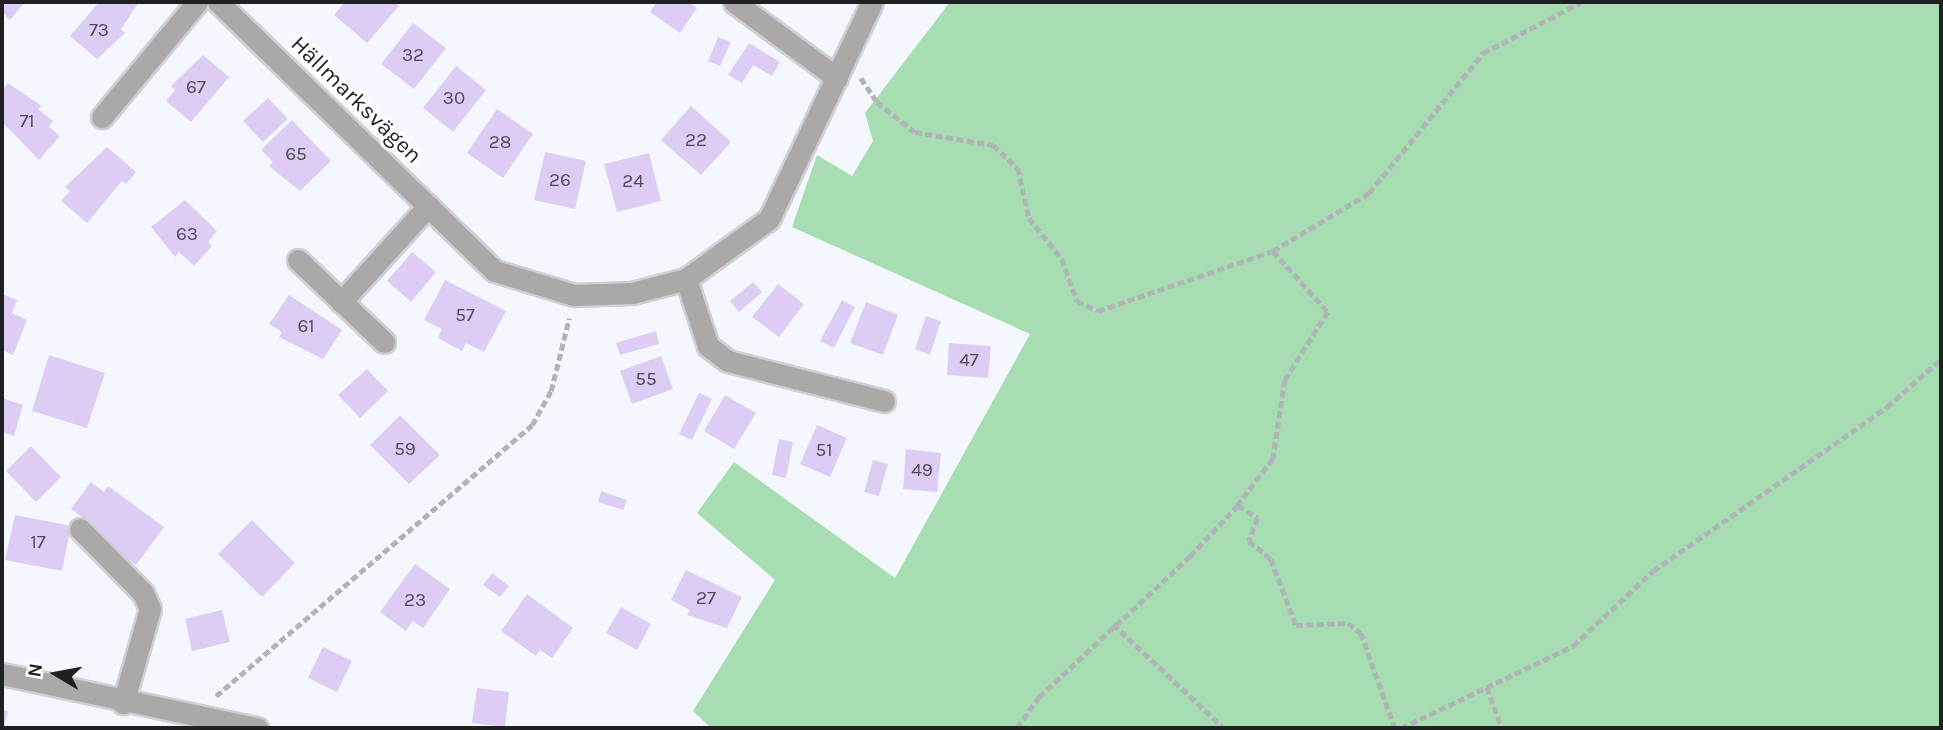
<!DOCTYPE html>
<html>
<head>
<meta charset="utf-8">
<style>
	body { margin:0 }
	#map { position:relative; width:1943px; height:730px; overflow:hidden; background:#f4f7fd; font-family:Karla,sans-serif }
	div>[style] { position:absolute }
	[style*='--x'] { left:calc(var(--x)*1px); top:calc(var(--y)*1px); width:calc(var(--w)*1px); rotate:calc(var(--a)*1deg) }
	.green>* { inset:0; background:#a6deb2 }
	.building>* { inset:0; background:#ddcdf5 }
	.path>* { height:4.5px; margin-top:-2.25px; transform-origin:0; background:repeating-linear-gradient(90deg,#b0b3b8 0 7px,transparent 0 10.5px) }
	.roads { filter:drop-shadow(2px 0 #ced0d6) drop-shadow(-2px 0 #ced0d6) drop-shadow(0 2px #ced0d6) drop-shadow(0 -2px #ced0d6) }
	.street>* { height:21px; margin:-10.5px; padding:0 10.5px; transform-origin:10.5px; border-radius:10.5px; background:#aca8a8 }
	span { translate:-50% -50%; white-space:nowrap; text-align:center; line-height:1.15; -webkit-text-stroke:6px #fff; paint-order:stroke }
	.number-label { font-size:19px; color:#4e4b57 }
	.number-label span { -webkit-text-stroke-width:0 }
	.street-label { font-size:23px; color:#1f2022 }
	.frame { position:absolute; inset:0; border:4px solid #1f2022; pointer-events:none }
	.north { position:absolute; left:21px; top:639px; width:70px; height:70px; -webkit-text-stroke:5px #fff; paint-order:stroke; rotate:280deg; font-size:19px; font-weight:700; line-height:28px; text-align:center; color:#1f2022 }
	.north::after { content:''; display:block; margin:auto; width:24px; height:32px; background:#1f2022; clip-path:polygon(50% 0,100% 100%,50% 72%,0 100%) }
</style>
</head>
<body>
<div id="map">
	<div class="green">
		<i style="clip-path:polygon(950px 2px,1941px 2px,1941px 728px,711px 728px,693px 711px,775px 580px,697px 513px,734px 462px,895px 578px,1030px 334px,792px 227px,817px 155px,852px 176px,873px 141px,865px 113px)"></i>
	</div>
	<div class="building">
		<i style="clip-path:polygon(2px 2px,25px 2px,10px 20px,2px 12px)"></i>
		<i style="clip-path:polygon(99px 2px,139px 2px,121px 29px,125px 33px,97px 59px,70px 36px)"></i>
		<i style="clip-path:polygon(345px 2px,394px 2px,399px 6px,367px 43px,334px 15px)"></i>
		<i style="clip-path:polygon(657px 2px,689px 2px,697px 8px,680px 33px,650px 12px)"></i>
		<i style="clip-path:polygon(413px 23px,446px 48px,414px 89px,381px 64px)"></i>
		<i style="clip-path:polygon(718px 37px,731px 42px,720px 66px,708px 61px)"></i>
		<i style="clip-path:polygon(749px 43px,780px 62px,772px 76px,753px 65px,742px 83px,728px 75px)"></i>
		<i style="clip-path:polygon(203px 55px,229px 77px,191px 122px,166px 101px,175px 90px,171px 86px)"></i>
		<i style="clip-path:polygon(456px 66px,486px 90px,453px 132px,423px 108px)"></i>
		<i style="clip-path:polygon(8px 83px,42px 106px,38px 109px,53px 121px,49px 127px,60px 136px,39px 160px,2px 122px,2px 90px)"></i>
		<i style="clip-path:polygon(268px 98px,288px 119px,263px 142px,243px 121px)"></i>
		<i style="clip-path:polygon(691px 106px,731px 142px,701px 175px,661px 140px)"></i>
		<i style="clip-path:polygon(497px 109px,533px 134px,503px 178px,467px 153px)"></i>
		<i style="clip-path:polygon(292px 120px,331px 161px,300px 191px,269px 166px,273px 162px,261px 150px)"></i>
		<i style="clip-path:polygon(107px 147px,136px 172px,126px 184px,122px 181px,87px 223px,61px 201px,70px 191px,65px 187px)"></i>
		<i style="clip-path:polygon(545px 152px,586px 161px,575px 209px,534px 200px)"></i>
		<i style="clip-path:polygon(649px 153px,661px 201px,617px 212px,604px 164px)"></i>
		<i style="clip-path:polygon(185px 200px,217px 231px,208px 242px,212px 246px,194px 266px,179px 252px,175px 257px,151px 227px)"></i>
		<i style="clip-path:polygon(412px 252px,436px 272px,411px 302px,387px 281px)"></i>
		<i style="clip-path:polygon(445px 280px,506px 311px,484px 352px,466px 343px,462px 351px,438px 338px,442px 329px,424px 320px)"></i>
		<i style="clip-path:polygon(753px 282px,762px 292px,739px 312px,730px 301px)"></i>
		<i style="clip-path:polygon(778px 284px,804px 304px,779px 337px,752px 317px)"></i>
		<i style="clip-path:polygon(2px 294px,17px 300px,12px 313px,27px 320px,13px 355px,2px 350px)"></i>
		<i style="clip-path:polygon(289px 295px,342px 330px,323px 359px,279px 337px,282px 332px,269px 324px)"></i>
		<i style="clip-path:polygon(842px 300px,855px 307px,834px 348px,820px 341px)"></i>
		<i style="clip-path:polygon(866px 302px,898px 315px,883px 355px,850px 343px)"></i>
		<i style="clip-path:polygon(926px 316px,941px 321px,930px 355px,915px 349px)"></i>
		<i style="clip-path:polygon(656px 331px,659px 344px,620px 355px,616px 343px)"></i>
		<i style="clip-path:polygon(949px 343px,991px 346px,988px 378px,947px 375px)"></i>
		<i style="clip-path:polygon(49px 355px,105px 373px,87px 428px,32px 411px)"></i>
		<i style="clip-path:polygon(661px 356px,673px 389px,632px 404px,620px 371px)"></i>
		<i style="clip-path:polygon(367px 369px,388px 391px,360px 418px,338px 395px)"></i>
		<i style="clip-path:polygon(699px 393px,712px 399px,692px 440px,679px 434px)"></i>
		<i style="clip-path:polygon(725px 395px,756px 413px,734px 449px,704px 431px)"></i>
		<i style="clip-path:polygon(2px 398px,23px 405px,14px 436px,2px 432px)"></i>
		<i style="clip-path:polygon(400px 415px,440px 455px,409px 484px,370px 445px)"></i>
		<i style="clip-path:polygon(817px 425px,847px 438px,830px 477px,800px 464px)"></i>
		<i style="clip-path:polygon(779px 439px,793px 442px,786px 478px,772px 475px)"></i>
		<i style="clip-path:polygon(31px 446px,61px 477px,36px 502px,6px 471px)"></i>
		<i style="clip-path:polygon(906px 449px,941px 453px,937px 492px,903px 489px)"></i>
		<i style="clip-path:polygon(873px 460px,888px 464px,879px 496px,864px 492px)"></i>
		<i style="clip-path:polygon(91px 482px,104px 492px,108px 486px,164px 527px,136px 565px,82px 526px,86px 520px,71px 509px)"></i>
		<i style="clip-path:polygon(601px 491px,627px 500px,623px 510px,598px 502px)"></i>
		<i style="clip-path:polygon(15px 515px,71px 526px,62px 571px,5px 560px)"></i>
		<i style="clip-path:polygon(252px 520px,295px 563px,262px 597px,218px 554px)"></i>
		<i style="clip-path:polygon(415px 564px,450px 589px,423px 628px,413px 621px,406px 631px,380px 612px)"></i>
		<i style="clip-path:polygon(686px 570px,742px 597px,727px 628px,687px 615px,690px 610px,671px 600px)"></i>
		<i style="clip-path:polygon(492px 573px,509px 586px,500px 597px,483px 585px)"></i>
		<i style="clip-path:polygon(527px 594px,573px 628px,552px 658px,540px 650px,536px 656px,501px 631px)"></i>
		<i style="clip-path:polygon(621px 607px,651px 624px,637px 650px,606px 633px)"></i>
		<i style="clip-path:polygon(222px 610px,230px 642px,192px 651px,185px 619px)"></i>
		<i style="clip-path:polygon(323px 647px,352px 661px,337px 692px,308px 678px)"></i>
		<i style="clip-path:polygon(477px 688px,509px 692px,505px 727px,472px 723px)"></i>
		<i style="clip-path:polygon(2px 710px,8px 711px,4px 728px,2px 728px)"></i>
	</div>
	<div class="path">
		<i style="--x:861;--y:78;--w:29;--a:56"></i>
		<i style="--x:877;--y:102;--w:48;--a:38.3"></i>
		<i style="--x:915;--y:132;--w:79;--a:9.5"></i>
		<i style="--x:993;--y:145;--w:34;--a:43"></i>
		<i style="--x:1018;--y:168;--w:51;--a:77.6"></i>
		<i style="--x:1029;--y:218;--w:53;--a:51.2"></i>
		<i style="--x:1062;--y:259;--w:45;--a:70.3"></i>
		<i style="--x:1077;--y:301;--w:23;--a:25"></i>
		<i style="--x:1098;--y:311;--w:185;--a:-18.9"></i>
		<i style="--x:1273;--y:251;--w:112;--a:-31.1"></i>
		<i style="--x:1369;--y:193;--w:181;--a:-50.8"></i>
		<i style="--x:1483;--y:53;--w:111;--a:-27.3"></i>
		<i style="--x:1273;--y:251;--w:82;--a:48"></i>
		<i style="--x:1328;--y:312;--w:80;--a:122.3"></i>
		<i style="--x:1285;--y:380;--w:80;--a:98.6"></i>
		<i style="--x:1273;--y:459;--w:58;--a:127.3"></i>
		<i style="--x:1238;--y:505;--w:24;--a:33"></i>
		<i style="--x:1258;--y:518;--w:25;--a:111"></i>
		<i style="--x:1249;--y:541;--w:28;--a:39"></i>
		<i style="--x:1271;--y:559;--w:71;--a:69.3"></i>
		<i style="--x:1296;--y:625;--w:52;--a:-2.2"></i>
		<i style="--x:1348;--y:623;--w:16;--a:38"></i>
		<i style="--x:1361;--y:633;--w:101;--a:70.3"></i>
		<i style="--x:1113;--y:624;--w:152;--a:43.1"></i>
		<i style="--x:1487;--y:687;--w:44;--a:69.9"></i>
		<i style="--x:216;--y:696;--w:416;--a:-40.6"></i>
		<i style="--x:532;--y:425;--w:39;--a:-61"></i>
		<i style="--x:551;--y:391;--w:75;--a:-76.1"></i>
		<i style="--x:1017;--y:728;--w:38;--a:-55"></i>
		<i style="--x:1039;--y:697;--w:207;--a:-43"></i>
		<i style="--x:1190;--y:556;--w:70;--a:-46.7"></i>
		<i style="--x:1401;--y:728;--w:191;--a:-25.5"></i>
		<i style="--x:1573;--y:646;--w:110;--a:-43.2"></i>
		<i style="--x:1653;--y:571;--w:286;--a:-35"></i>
		<i style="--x:1887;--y:407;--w:72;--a:-41.6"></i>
	</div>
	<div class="roads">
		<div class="street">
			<i style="--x:218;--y:2;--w:386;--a:44.2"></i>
			<i style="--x:495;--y:271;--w:83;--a:16.9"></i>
			<i style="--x:574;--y:295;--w:58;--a:-2"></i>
			<i style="--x:632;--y:293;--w:56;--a:-14.5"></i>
			<i style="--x:686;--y:279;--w:102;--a:-35.9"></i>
			<i style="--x:769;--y:219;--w:240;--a:-64.6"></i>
			<i style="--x:734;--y:2;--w:128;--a:36.4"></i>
			<i style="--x:102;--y:117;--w:149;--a:-50.4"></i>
			<i style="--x:298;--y:260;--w:119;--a:43.6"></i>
			<i style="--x:686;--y:279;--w:71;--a:71.8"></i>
			<i style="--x:708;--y:346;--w:25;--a:37"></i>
			<i style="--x:728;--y:361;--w:161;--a:14.4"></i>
			<i style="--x:341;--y:302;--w:130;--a:-47.8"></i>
			<i style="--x:80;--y:529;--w:90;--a:45.5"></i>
			<i style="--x:143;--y:593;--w:17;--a:66"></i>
			<i style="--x:150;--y:609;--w:98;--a:106"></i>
			<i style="--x:2;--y:674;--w:261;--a:12"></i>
		</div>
	</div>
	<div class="number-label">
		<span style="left:99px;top:31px">73</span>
		<span style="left:413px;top:56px">32</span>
		<span style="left:196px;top:88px">67</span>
		<span style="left:454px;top:99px">30</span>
		<span style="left:27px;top:122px">71</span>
		<span style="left:696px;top:141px">22</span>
		<span style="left:500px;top:143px">28</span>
		<span style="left:296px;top:155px">65</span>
		<span style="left:560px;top:181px">26</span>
		<span style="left:633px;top:182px">24</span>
		<span style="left:187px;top:235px">63</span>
		<span style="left:465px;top:316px">57</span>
		<span style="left:306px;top:327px">61</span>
		<span style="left:969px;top:361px">47</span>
		<span style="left:646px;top:380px">55</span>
		<span style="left:405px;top:450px">59</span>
		<span style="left:824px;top:451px">51</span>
		<span style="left:922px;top:471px">49</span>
		<span style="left:38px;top:543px">17</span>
		<span style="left:706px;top:599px">27</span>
		<span style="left:415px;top:601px">23</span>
	</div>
	<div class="street-label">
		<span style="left:356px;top:100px;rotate:44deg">Hällmarksvägen</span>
	</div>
	<div class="frame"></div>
	<div class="north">N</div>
</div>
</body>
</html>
